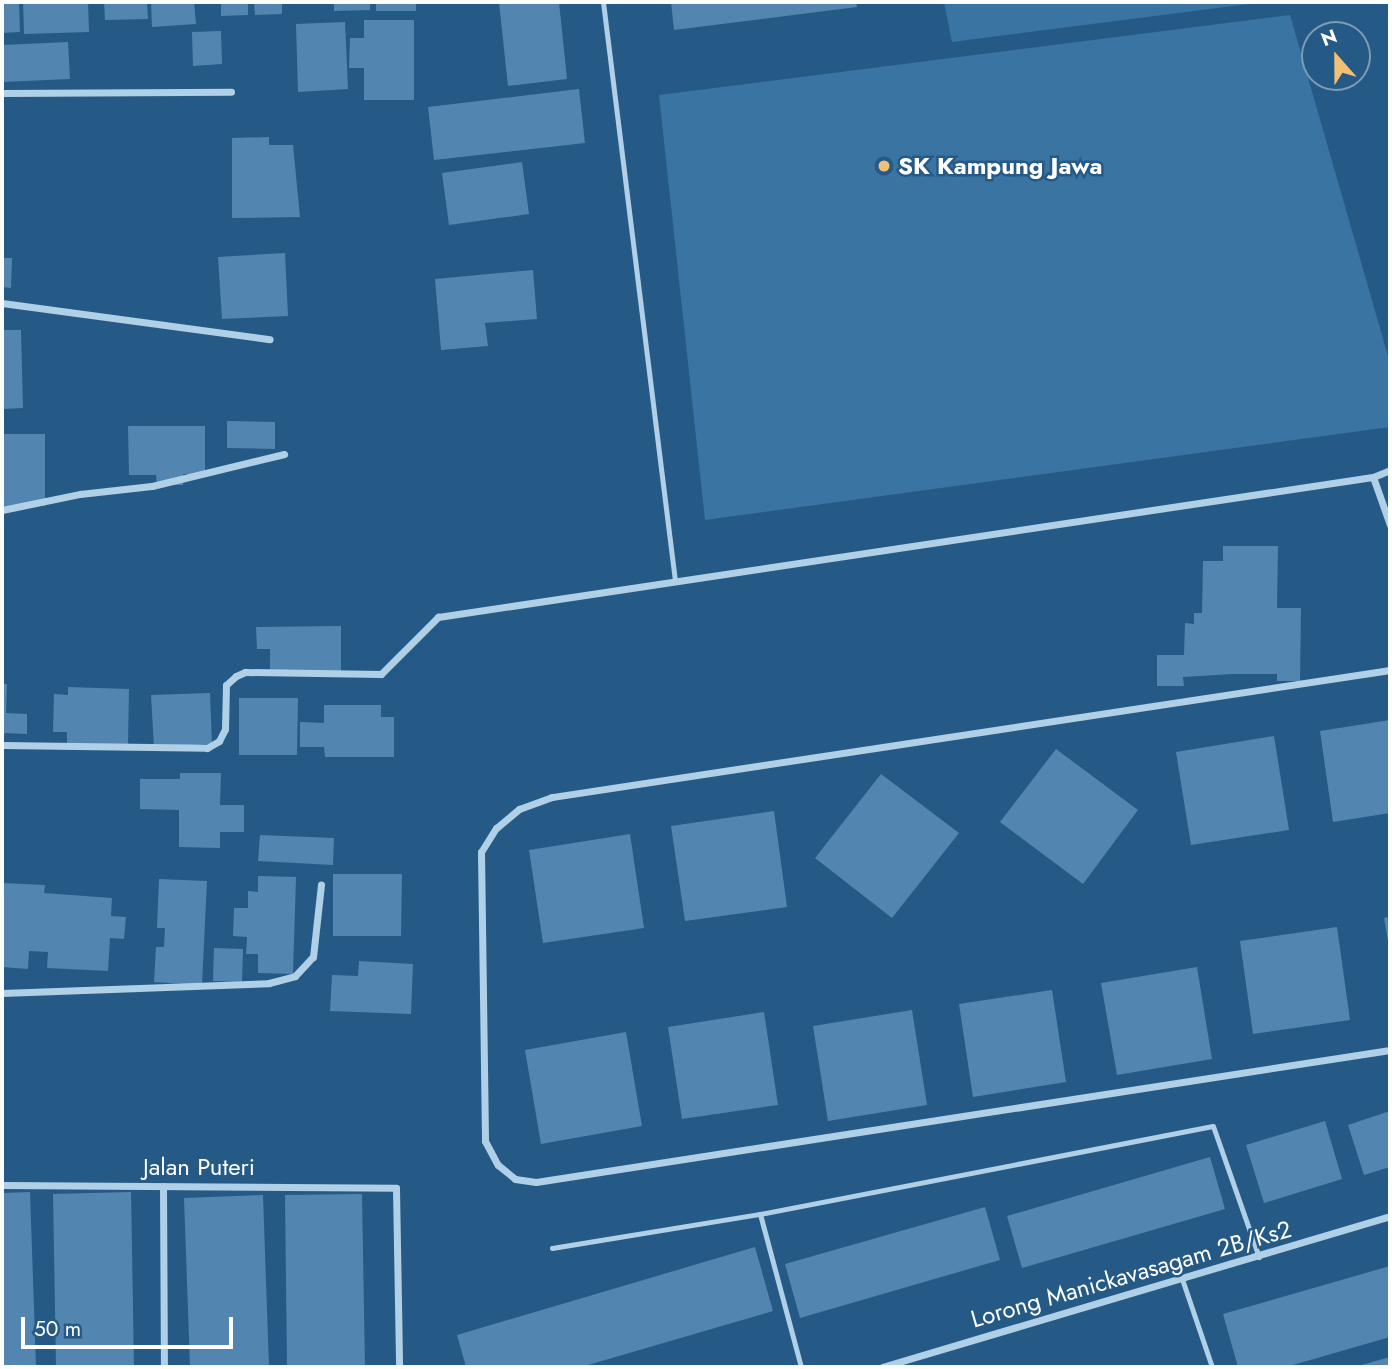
<!DOCTYPE html>
<html>
<head>
<meta charset="utf-8">
<style>
	body { margin:0 }
	#map { position:relative; width:1392px; height:1369px; overflow:hidden; background:#255a86; font-family:Jost,sans-serif }
	div>[style] { position:absolute }
	[style*='--x'] { left:calc(var(--x)*1px); top:calc(var(--y)*1px); width:calc(var(--w)*1px); rotate:calc(var(--a)*1deg) }
	.green>* { inset:0; background:#3a74a3 }
	.building>* { inset:0; background:#5286b0 }
	.service>* { height:5px; margin:-2.5px; padding:0 2.5px; transform-origin:2.5px; border-radius:2.5px; background:#b0d0e8 }
	.minor>* { height:7px; margin:-3.5px; padding:0 3.5px; transform-origin:3.5px; border-radius:3.5px; background:#b0d0e8 }
	.dots>* { width:19px; height:19px; translate:-50% -50%; box-sizing:border-box; border:4px solid #255a86; border-radius:50% }
	span { translate:-50% -50%; white-space:nowrap; text-align:center; line-height:1.15; -webkit-text-stroke:5px #255a86; paint-order:stroke }
	.poi-label { font-size:24px; color:#fff; font-weight:700 }
	.left { translate:0 -50%; text-align:left }
	.street-label { font-size:24px; color:#fff }
	.frame { position:absolute; inset:0; border:4px solid #fff; pointer-events:none }
	.north { position:absolute; left:1301px; top:21px; width:70px; height:70px; box-sizing:border-box; background:#255a86; border:2px solid #7c9cb6; border-radius:50%; rotate:339deg; font-size:19px; font-weight:700; line-height:28px; text-align:center; color:#fff }
	.north::after { content:''; display:block; margin:auto; width:24px; height:32px; background:#f2c075; clip-path:polygon(50% 0,100% 100%,50% 72%,0 100%) }
	.scale { position:absolute; left:21px; top:1317px; width:212px; height:32px; box-sizing:border-box; border:4px solid #fff; border-top:0; padding-left:9px; font-size:21px; line-height:24px; white-space:nowrap; color:#fff; -webkit-text-stroke:5px #255a86; paint-order:stroke }
</style>
</head>
<body>
<div id="map">
	<div class="green">
		<i style="clip-path:polygon(944px 2px,1264px 2px,952px 42px)"></i>
		<i style="clip-path:polygon(1290px 15px,1390px 363px,1390px 427px,705px 520px,659px 95px)"></i>
	</div>
	<div class="building">
		<i style="clip-path:polygon(2px 2px,19px 2px,20px 32px,2px 33px)"></i>
		<i style="clip-path:polygon(23px 2px,88px 2px,89px 32px,24px 34px)"></i>
		<i style="clip-path:polygon(104px 2px,147px 2px,148px 19px,105px 20px)"></i>
		<i style="clip-path:polygon(151px 2px,194px 2px,196px 24px,152px 27px)"></i>
		<i style="clip-path:polygon(221px 2px,248px 2px,248px 15px,221px 16px)"></i>
		<i style="clip-path:polygon(254px 2px,282px 2px,282px 14px,255px 15px)"></i>
		<i style="clip-path:polygon(334px 2px,370px 2px,370px 10px,334px 11px)"></i>
		<i style="clip-path:polygon(376px 2px,416px 2px,416px 11px,376px 11px)"></i>
		<i style="clip-path:polygon(499px 2px,559px 2px,567px 79px,508px 86px)"></i>
		<i style="clip-path:polygon(671px 2px,856px 2px,857px 7px,674px 30px)"></i>
		<i style="clip-path:polygon(364px 20px,414px 20px,414px 100px,364px 100px,364px 68px,349px 68px,350px 38px,364px 38px)"></i>
		<i style="clip-path:polygon(345px 22px,348px 89px,298px 92px,296px 24px)"></i>
		<i style="clip-path:polygon(221px 31px,222px 64px,193px 66px,192px 32px)"></i>
		<i style="clip-path:polygon(68px 42px,70px 79px,2px 82px,2px 45px)"></i>
		<i style="clip-path:polygon(579px 89px,585px 143px,434px 160px,428px 107px)"></i>
		<i style="clip-path:polygon(269px 137px,269px 145px,293px 145px,300px 217px,232px 218px,232px 138px)"></i>
		<i style="clip-path:polygon(522px 162px,529px 214px,449px 225px,442px 173px)"></i>
		<i style="clip-path:polygon(285px 253px,288px 316px,222px 319px,218px 257px)"></i>
		<i style="clip-path:polygon(2px 258px,12px 258px,11px 288px,2px 287px)"></i>
		<i style="clip-path:polygon(533px 270px,537px 319px,485px 323px,488px 346px,441px 350px,435px 279px)"></i>
		<i style="clip-path:polygon(2px 330px,21px 330px,23px 408px,2px 409px)"></i>
		<i style="clip-path:polygon(227px 421px,275px 422px,275px 449px,227px 448px)"></i>
		<i style="clip-path:polygon(128px 426px,205px 426px,205px 474px,183px 474px,183px 485px,157px 485px,156px 475px,129px 475px)"></i>
		<i style="clip-path:polygon(2px 434px,45px 434px,45px 506px,2px 506px)"></i>
		<i style="clip-path:polygon(1223px 546px,1278px 546px,1277px 608px,1301px 608px,1300px 681px,1277px 681px,1277px 674px,1233px 674px,1183px 677px,1184px 686px,1157px 686px,1157px 655px,1184px 655px,1185px 623px,1194px 624px,1194px 613px,1202px 613px,1203px 561px,1223px 561px)"></i>
		<i style="clip-path:polygon(341px 626px,341px 676px,270px 676px,270px 649px,257px 649px,256px 627px)"></i>
		<i style="clip-path:polygon(2px 684px,7px 684px,6px 713px,27px 714px,27px 734px,5px 733px,2px 739px)"></i>
		<i style="clip-path:polygon(68px 687px,129px 689px,128px 745px,67px 743px,67px 732px,53px 732px,54px 694px,68px 695px)"></i>
		<i style="clip-path:polygon(210px 693px,212px 744px,154px 747px,151px 695px)"></i>
		<i style="clip-path:polygon(239px 698px,298px 698px,297px 755px,239px 755px)"></i>
		<i style="clip-path:polygon(324px 705px,381px 705px,381px 717px,394px 717px,394px 757px,325px 757px,324px 747px,300px 747px,300px 722px,324px 723px)"></i>
		<i style="clip-path:polygon(1390px 720px,1390px 813px,1333px 822px,1320px 731px)"></i>
		<i style="clip-path:polygon(1274px 736px,1289px 830px,1191px 845px,1176px 752px)"></i>
		<i style="clip-path:polygon(1056px 749px,1138px 810px,1083px 884px,1000px 822px)"></i>
		<i style="clip-path:polygon(180px 773px,221px 773px,220px 805px,244px 805px,244px 832px,220px 832px,220px 848px,179px 847px,179px 810px,140px 809px,140px 779px,180px 779px)"></i>
		<i style="clip-path:polygon(881px 774px,959px 833px,892px 918px,815px 858px)"></i>
		<i style="clip-path:polygon(774px 811px,787px 907px,685px 921px,671px 826px)"></i>
		<i style="clip-path:polygon(630px 834px,644px 928px,543px 943px,529px 850px)"></i>
		<i style="clip-path:polygon(260px 835px,334px 838px,333px 865px,258px 861px)"></i>
		<i style="clip-path:polygon(333px 874px,402px 874px,401px 936px,333px 936px)"></i>
		<i style="clip-path:polygon(258px 876px,296px 877px,293px 974px,258px 973px,258px 954px,246px 954px,247px 937px,233px 936px,234px 908px,248px 908px,248px 891px,258px 892px)"></i>
		<i style="clip-path:polygon(159px 879px,207px 881px,202px 985px,154px 982px,156px 947px,164px 947px,165px 928px,157px 928px)"></i>
		<i style="clip-path:polygon(2px 883px,45px 885px,44px 893px,112px 898px,111px 916px,126px 917px,124px 939px,110px 938px,108px 971px,47px 968px,48px 952px,29px 951px,28px 969px,2px 967px)"></i>
		<i style="clip-path:polygon(1390px 917px,1390px 947px,1389px 947px,1384px 918px)"></i>
		<i style="clip-path:polygon(1337px 927px,1350px 1020px,1253px 1034px,1240px 941px)"></i>
		<i style="clip-path:polygon(214px 948px,243px 949px,242px 982px,213px 981px)"></i>
		<i style="clip-path:polygon(359px 961px,413px 964px,411px 1014px,330px 1011px,332px 975px,358px 976px)"></i>
		<i style="clip-path:polygon(1197px 967px,1212px 1059px,1117px 1075px,1101px 983px)"></i>
		<i style="clip-path:polygon(1052px 990px,1066px 1082px,973px 1097px,959px 1004px)"></i>
		<i style="clip-path:polygon(912px 1010px,927px 1105px,828px 1121px,813px 1026px)"></i>
		<i style="clip-path:polygon(764px 1012px,778px 1105px,682px 1119px,668px 1027px)"></i>
		<i style="clip-path:polygon(626px 1032px,642px 1126px,541px 1144px,525px 1050px)"></i>
		<i style="clip-path:polygon(1390px 1111px,1390px 1167px,1364px 1175px,1348px 1125px)"></i>
		<i style="clip-path:polygon(1325px 1121px,1342px 1179px,1264px 1203px,1246px 1145px)"></i>
		<i style="clip-path:polygon(1210px 1157px,1225px 1209px,1022px 1268px,1007px 1216px)"></i>
		<i style="clip-path:polygon(30px 1192px,36px 1367px,2px 1367px,2px 1193px)"></i>
		<i style="clip-path:polygon(131px 1192px,134px 1367px,56px 1367px,53px 1194px)"></i>
		<i style="clip-path:polygon(362px 1194px,365px 1367px,287px 1367px,285px 1195px)"></i>
		<i style="clip-path:polygon(263px 1195px,269px 1367px,190px 1367px,184px 1198px)"></i>
		<i style="clip-path:polygon(985px 1207px,1000px 1260px,800px 1318px,785px 1264px)"></i>
		<i style="clip-path:polygon(755px 1247px,773px 1311px,581px 1367px,466px 1367px,457px 1335px)"></i>
		<i style="clip-path:polygon(1390px 1266px,1390px 1337px,1286px 1367px,1238px 1367px,1223px 1314px)"></i>
		<i style="clip-path:polygon(1390px 1357px,1390px 1367px,1358px 1367px,1358px 1366px)"></i>
	</div>
	<div class="service">
		<i style="--x:603;--y:2;--w:583;--a:82.91"></i>
		<i style="--x:760;--y:1214;--w:158;--a:75"></i>
		<i style="--x:552;--y:1248;--w:211;--a:-9.3"></i>
		<i style="--x:760;--y:1214;--w:461;--a:-11"></i>
		<i style="--x:1213;--y:1126;--w:139;--a:70.7"></i>
		<i style="--x:1182;--y:1279;--w:93;--a:71.2"></i>
	</div>
	<div class="minor">
		<i style="--x:2;--y:93;--w:229;--a:-0.3"></i>
		<i style="--x:2;--y:303;--w:270;--a:7.7"></i>
		<i style="--x:1373;--y:477;--w:51;--a:70.5"></i>
		<i style="--x:2;--y:510;--w:80;--a:-11.6"></i>
		<i style="--x:80;--y:494;--w:72;--a:-6.3"></i>
		<i style="--x:152;--y:486;--w:136;--a:-13.6"></i>
		<i style="--x:1390;--y:670;--w:848;--a:171.38"></i>
		<i style="--x:552;--y:797;--w:35;--a:160"></i>
		<i style="--x:519;--y:809;--w:30;--a:140"></i>
		<i style="--x:496;--y:828;--w:28;--a:122"></i>
		<i style="--x:481;--y:852;--w:289;--a:89.2"></i>
		<i style="--x:485;--y:1141;--w:27;--a:62"></i>
		<i style="--x:498;--y:1165;--w:22;--a:39"></i>
		<i style="--x:515;--y:1179;--w:21;--a:8"></i>
		<i style="--x:536;--y:1182;--w:864;--a:-8.79"></i>
		<i style="--x:2;--y:745;--w:205;--a:0.8"></i>
		<i style="--x:207;--y:748;--w:14;--a:-30"></i>
		<i style="--x:219;--y:741;--w:13;--a:-63"></i>
		<i style="--x:225;--y:729;--w:44;--a:-88.7"></i>
		<i style="--x:226;--y:685;--w:13;--a:-42"></i>
		<i style="--x:236;--y:676;--w:10;--a:-24"></i>
		<i style="--x:245;--y:672;--w:136;--a:0.8"></i>
		<i style="--x:381;--y:674;--w:81;--a:-45"></i>
		<i style="--x:438;--y:617;--w:945;--a:-8.52"></i>
		<i style="--x:1373;--y:477;--w:18;--a:-22"></i>
		<i style="--x:2;--y:993;--w:267;--a:-2.1"></i>
		<i style="--x:269;--y:983;--w:27;--a:-15"></i>
		<i style="--x:295;--y:976;--w:26;--a:-47"></i>
		<i style="--x:313;--y:957;--w:73;--a:-83.7"></i>
		<i style="--x:2;--y:1185;--w:394;--a:0.4"></i>
		<i style="--x:396;--y:1188;--w:179;--a:89"></i>
		<i style="--x:163;--y:1186;--w:181;--a:89.7"></i>
		<i style="--x:882;--y:1367;--w:530;--a:-16.55"></i>
	</div>
	<div class="dots">
		<i style="left:884px;top:166px;background:#f2c075"></i>
	</div>
	<div class="poi-label">
		<span class="left" style="left:898px;top:166px">SK Kampung Jawa</span>
	</div>
	<div class="street-label">
		<span style="left:199px;top:1167px">Jalan Puteri</span>
		<span style="left:1131px;top:1274px;rotate:-16deg">Lorong Manickavasagam 2B/Ks2</span>
	</div>
	<div class="frame"></div>
	<div class="north">N</div>
	<div class="scale">50 m</div>
</div>
</body>
</html>
